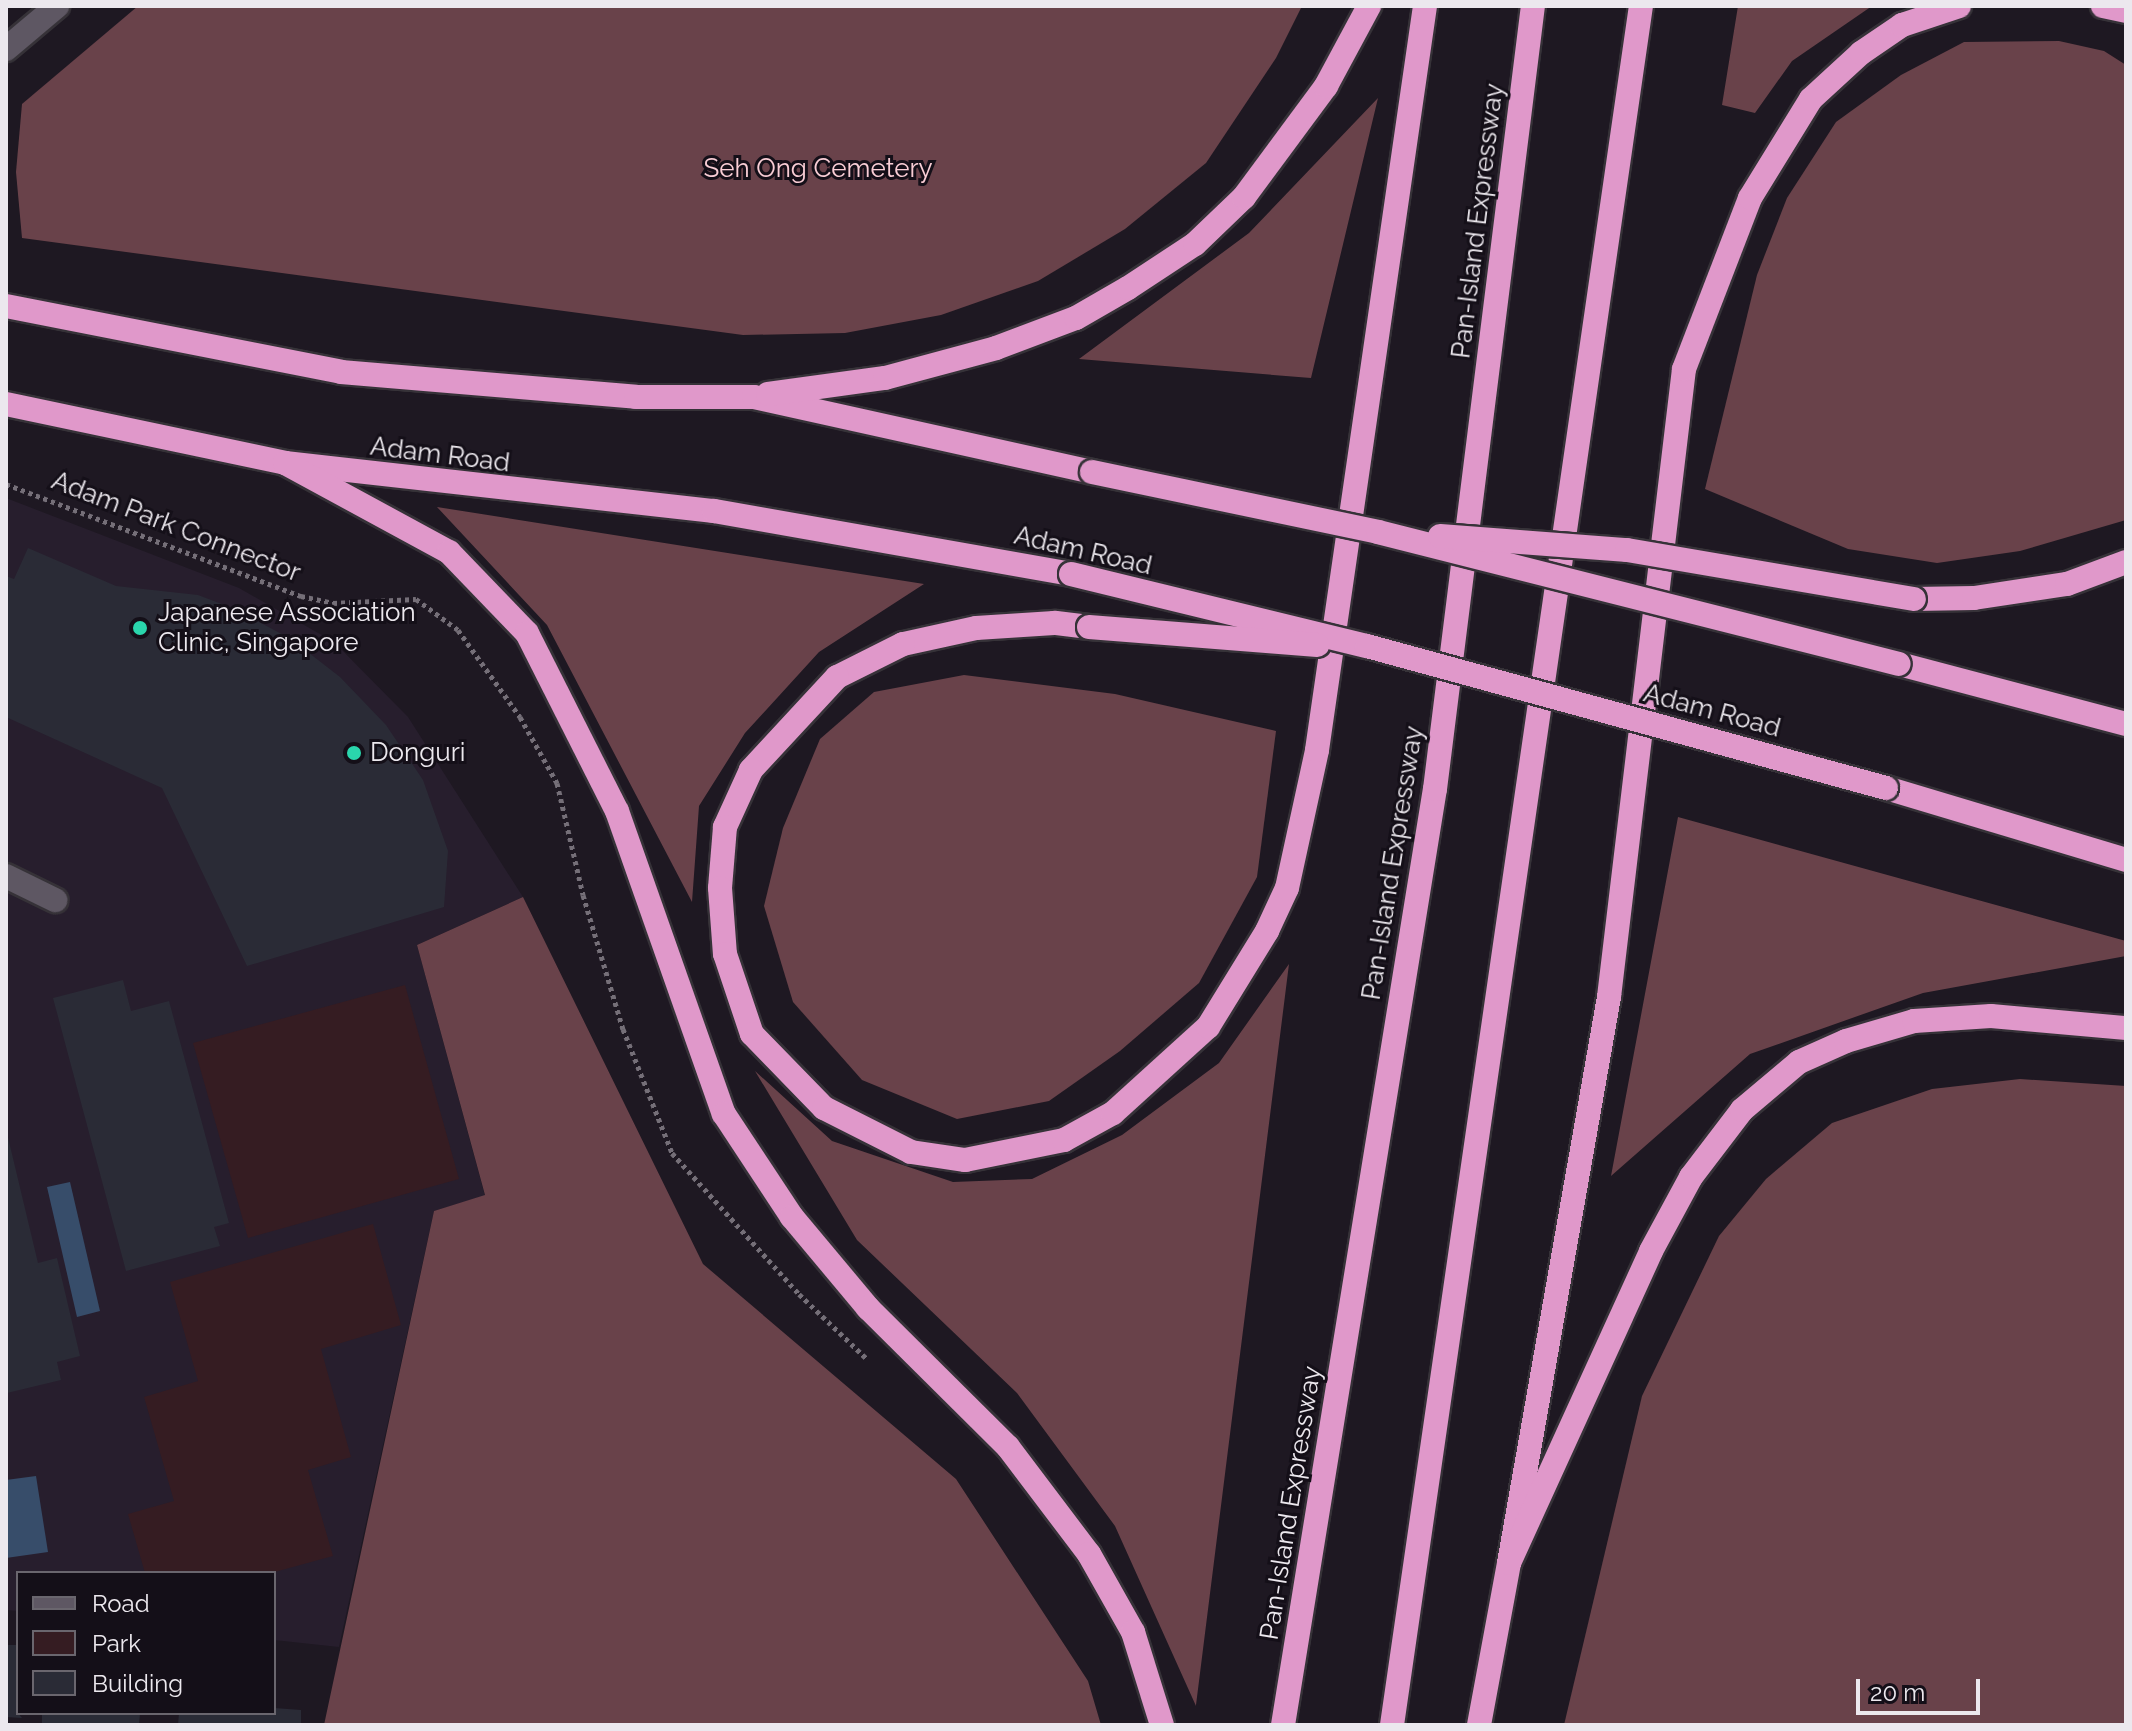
<!DOCTYPE html>
<html>
<head>
<meta charset="utf-8">
<style>
	body { margin:0 }
	#map { position:relative; width:2132px; height:1731px; overflow:hidden; background:#1e1822; font-family:Raleway,sans-serif }
	div>[style] { position:absolute }
	[style*='--x'] { left:calc(var(--x)*1px); top:calc(var(--y)*1px); width:calc(var(--w)*1px); rotate:calc(var(--a)*1deg) }
	.built>* { inset:0; background:#271e2d }
	.green>* { inset:0; background:#351c22 }
	.forest>* { inset:0; background:#69424a }
	.water>* { inset:0; background:#374d6a }
	.building>* { inset:0; background:#2a2b36 }
	.path>* { height:5px; margin-top:-2.5px; transform-origin:0; background:repeating-linear-gradient(90deg,#756f78 0 4px,transparent 0 8px) }
	.roads { filter:drop-shadow(2px 0 #363238) drop-shadow(-2px 0 #363238) drop-shadow(0 2px #363238) drop-shadow(0 -2px #363238) }
	.lane>* { height:24px; margin:-12px; padding:0 12px; transform-origin:12px; border-radius:12px; background:#5e5763 }
	.street>* { height:24px; margin:-12px; padding:0 12px; transform-origin:12px; border-radius:12px; background:#5e5763 }
	.highway>* { height:24px; margin:-12px; padding:0 12px; transform-origin:12px; border-radius:12px; background:#e098ca }
	.bridges { filter:drop-shadow(2px 0 #363238) drop-shadow(-2px 0 #363238) drop-shadow(0 2px #363238) drop-shadow(0 -2px #363238) }
	.highway-bridge>* { height:24px; margin:-12px; padding:0 12px; transform-origin:12px; border-radius:12px; background:#e098ca }
	.dots>* { width:22px; height:22px; translate:-50% -50%; box-sizing:border-box; border:4px solid #140f18; border-radius:50% }
	span { translate:-50% -50%; white-space:nowrap; text-align:center; line-height:1.15; -webkit-text-stroke:6px #140f18; paint-order:stroke }
	.park-label { font-size:26px; color:#f9cdd5 }
	.street-label { font-size:26px; color:#ece8ee }
	.poi-label { font-size:26px; color:#ece8ee }
	.left { translate:0 -50%; text-align:left }
	.frame { position:absolute; inset:0; border:8px solid #ece8ee; pointer-events:none }
	.legend { position:absolute; left:16px; top:1571px; width:260px; height:144px; box-sizing:border-box; background:#140f18; border:2px solid #6a666e; margin:0; padding:10px 14px; list-style:none; font-size:24px; color:#ece8ee }
	.legend li { display:flex; align-items:center; gap:16px; height:40px }
	.legend b { width:40px; border:2px solid #6a666e }
	.scale { position:absolute; left:1856px; top:1679px; width:124px; height:36px; box-sizing:border-box; border:4px solid #ece8ee; border-top:0; padding-left:10px; font-size:24px; line-height:28px; white-space:nowrap; color:#ece8ee; -webkit-text-stroke:6px #140f18; paint-order:stroke }
</style>
</head>
<body>
<div id="map">
	<div class="built">
		<i style="clip-path:polygon(6px 498px,239px 588px,334px 642px,408px 717px,523px 897px,417px 945px,485px 1196px,434px 1211px,339px 1647px,274px 1640px,274px 1573px,18px 1573px,18px 1611px,6px 1610px)"></i>
	</div>
	<div class="green">
		<i style="clip-path:polygon(405px 985px,459px 1179px,248px 1238px,193px 1043px)"></i>
		<i style="clip-path:polygon(373px 1224px,401px 1325px,321px 1349px,351px 1457px,308px 1470px,333px 1556px,271px 1573px,145px 1573px,128px 1514px,174px 1501px,144px 1397px,198px 1381px,170px 1282px)"></i>
	</div>
	<div class="forest">
		<i style="clip-path:polygon(138px 6px,1302px 6px,1276px 58px,1206px 163px,1125px 229px,1038px 281px,941px 315px,845px 333px,743px 335px,22px 238px,16px 172px,22px 104px)"></i>
		<i style="clip-path:polygon(1738px 6px,1872px 6px,1792px 61px,1755px 113px,1722px 105px)"></i>
		<i style="clip-path:polygon(2059px 41px,2104px 51px,2126px 65px,2126px 520px,2020px 551px,1937px 563px,1848px 549px,1705px 489px,1757px 275px,1787px 198px,1836px 122px,1901px 75px,1964px 42px)"></i>
		<i style="clip-path:polygon(1378px 98px,1311px 378px,1079px 359px,1249px 233px)"></i>
		<i style="clip-path:polygon(437px 507px,924px 584px,819px 652px,745px 733px,699px 806px,692px 902px,547px 625px)"></i>
		<i style="clip-path:polygon(964px 675px,1115px 694px,1276px 731px,1257px 877px,1199px 983px,1120px 1051px,1049px 1101px,957px 1119px,862px 1080px,793px 1002px,764px 906px,783px 828px,820px 739px,874px 692px)"></i>
		<i style="clip-path:polygon(1678px 817px,2126px 941px,2126px 956px,1923px 993px,1750px 1054px,1611px 1176px)"></i>
		<i style="clip-path:polygon(523px 897px,703px 1264px,956px 1479px,1088px 1681px,1101px 1725px,324px 1725px,434px 1211px,485px 1195px,417px 945px)"></i>
		<i style="clip-path:polygon(1289px 964px,1196px 1705px,1196px 1706px,1115px 1526px,1017px 1393px,857px 1240px,755px 1071px,832px 1141px,953px 1182px,1032px 1179px,1122px 1135px,1219px 1063px)"></i>
		<i style="clip-path:polygon(2020px 1079px,2126px 1086px,2126px 1725px,1564px 1725px,1642px 1396px,1719px 1236px,1766px 1179px,1832px 1123px,1932px 1089px)"></i>
	</div>
	<div class="water">
		<i style="clip-path:polygon(70px 1182px,100px 1311px,77px 1317px,47px 1187px)"></i>
		<i style="clip-path:polygon(36px 1476px,48px 1552px,6px 1558px,6px 1480px)"></i>
	</div>
	<div class="building">
		<i style="clip-path:polygon(28px 548px,116px 586px,198px 595px,235px 609px,291px 639px,340px 677px,386px 725px,423px 780px,448px 851px,444px 907px,247px 966px,162px 788px,6px 717px,6px 576px,14px 579px)"></i>
		<i style="clip-path:polygon(123px 980px,131px 1011px,169px 1001px,229px 1223px,214px 1227px,220px 1246px,126px 1271px,53px 998px)"></i>
		<i style="clip-path:polygon(6px 1129px,38px 1263px,57px 1258px,80px 1356px,57px 1362px,61px 1380px,7px 1393px)"></i>
		<i style="clip-path:polygon(6px 1645px,18px 1645px,18px 1713px,22px 1718px,6px 1717px)"></i>
		<i style="clip-path:polygon(274px 1708px,301px 1710px,301px 1725px,178px 1725px,179px 1713px,274px 1713px)"></i>
		<i style="clip-path:polygon(42px 1713px,140px 1713px,139px 1725px,42px 1725px)"></i>
	</div>
	<div class="path">
		<i style="--x:6;--y:484;--w:316;--a:20.8"></i>
		<i style="--x:301;--y:596;--w:33;--a:12"></i>
		<i style="--x:333;--y:603;--w:83;--a:-2.8"></i>
		<i style="--x:416;--y:599;--w:52;--a:36.4"></i>
		<i style="--x:458;--y:630;--w:107;--a:54.5"></i>
		<i style="--x:520;--y:717;--w:76;--a:60.7"></i>
		<i style="--x:557;--y:783;--w:115;--a:76.9"></i>
		<i style="--x:583;--y:895;--w:140;--a:73.4"></i>
		<i style="--x:623;--y:1029;--w:133;--a:68.4"></i>
		<i style="--x:672;--y:1153;--w:190;--a:48"></i>
		<i style="--x:799;--y:1294;--w:95;--a:43.7"></i>
	</div>
	<div class="roads">
		<div class="lane">
			<i style="--x:6;--y:876;--w:55;--a:26.1"></i>
		</div>
		<div class="street">
			<i style="--x:6;--y:49;--w:67;--a:-40.1"></i>
		</div>
		<div class="highway">
			<i style="--x:2103;--y:6;--w:24;--a:12"></i>
			<i style="--x:6;--y:306;--w:341;--a:11.1"></i>
			<i style="--x:341;--y:372;--w:296;--a:4.8"></i>
			<i style="--x:636;--y:397;--w:118;--a:0"></i>
			<i style="--x:754;--y:397;--w:346;--a:12.5"></i>
			<i style="--x:768;--y:394;--w:118;--a:-7.8"></i>
			<i style="--x:885;--y:378;--w:115;--a:-15.1"></i>
			<i style="--x:996;--y:348;--w:85;--a:-20.6"></i>
			<i style="--x:1076;--y:318;--w:60;--a:-30"></i>
			<i style="--x:1128;--y:288;--w:80;--a:-33.3"></i>
			<i style="--x:1195;--y:244;--w:68;--a:-43.8"></i>
			<i style="--x:1244;--y:197;--w:138;--a:-53.5"></i>
			<i style="--x:1326;--y:86;--w:91;--a:-61.7"></i>
			<i style="--x:6;--y:404;--w:285;--a:11.9"></i>
			<i style="--x:285;--y:463;--w:432;--a:6.4"></i>
			<i style="--x:714;--y:511;--w:363;--a:10"></i>
			<i style="--x:285;--y:463;--w:187;--a:28.5"></i>
			<i style="--x:449;--y:552;--w:112;--a:46.1"></i>
			<i style="--x:527;--y:633;--w:199;--a:63.2"></i>
			<i style="--x:617;--y:811;--w:321;--a:70.6"></i>
			<i style="--x:724;--y:1114;--w:123;--a:56.6"></i>
			<i style="--x:792;--y:1217;--w:119;--a:50.1"></i>
			<i style="--x:868;--y:1308;--w:197;--a:44.8"></i>
			<i style="--x:1008;--y:1447;--w:134;--a:52.9"></i>
			<i style="--x:1089;--y:1554;--w:90;--a:60.6"></i>
			<i style="--x:1133;--y:1632;--w:97;--a:72.7"></i>
			<i style="--x:1914;--y:599;--w:60;--a:-1"></i>
			<i style="--x:1974;--y:598;--w:94;--a:-8.6"></i>
			<i style="--x:2067;--y:584;--w:63;--a:-20.4"></i>
			<i style="--x:1089;--y:627;--w:35;--a:-173"></i>
			<i style="--x:1054;--y:623;--w:78;--a:176.3"></i>
			<i style="--x:976;--y:628;--w:75;--a:167.6"></i>
			<i style="--x:903;--y:644;--w:74;--a:153.4"></i>
			<i style="--x:837;--y:677;--w:127;--a:132.8"></i>
			<i style="--x:751;--y:770;--w:63;--a:114.5"></i>
			<i style="--x:725;--y:827;--w:61;--a:94.7"></i>
			<i style="--x:720;--y:888;--w:66;--a:85.7"></i>
			<i style="--x:725;--y:954;--w:84;--a:71.4"></i>
			<i style="--x:752;--y:1034;--w:103;--a:45.8"></i>
			<i style="--x:824;--y:1108;--w:97;--a:26.8"></i>
			<i style="--x:911;--y:1152;--w:55;--a:8.4"></i>
			<i style="--x:965;--y:1160;--w:101;--a:-11.4"></i>
			<i style="--x:1064;--y:1140;--w:56;--a:-28.9"></i>
			<i style="--x:1113;--y:1113;--w:128;--a:-42.2"></i>
			<i style="--x:1208;--y:1027;--w:113;--a:-58.4"></i>
			<i style="--x:1267;--y:931;--w:47;--a:-65.1"></i>
			<i style="--x:1287;--y:888;--w:141;--a:-77.7"></i>
			<i style="--x:1317;--y:750;--w:752;--a:-81.74"></i>
			<i style="--x:1899;--y:664;--w:235;--a:14.8"></i>
			<i style="--x:1886;--y:788;--w:251;--a:16.7"></i>
			<i style="--x:1509;--y:1563;--w:575;--a:-79.98"></i>
			<i style="--x:1609;--y:997;--w:632;--a:-83.19"></i>
			<i style="--x:1684;--y:369;--w:183;--a:-68.9"></i>
			<i style="--x:1750;--y:198;--w:116;--a:-58.4"></i>
			<i style="--x:1811;--y:99;--w:68;--a:-42.6"></i>
			<i style="--x:1861;--y:53;--w:50;--a:-34.3"></i>
			<i style="--x:1902;--y:25;--w:60;--a:-18.4"></i>
			<i style="--x:1283;--y:1725;--w:948;--a:-80.78"></i>
			<i style="--x:1435;--y:789;--w:789;--a:-82.87"></i>
			<i style="--x:1392;--y:1725;--w:1737;--a:-81.76"></i>
			<i style="--x:1479;--y:1725;--w:165;--a:-79.5"></i>
			<i style="--x:1509;--y:1563;--w:343;--a:-65.5"></i>
			<i style="--x:1651;--y:1251;--w:84;--a:-61.6"></i>
			<i style="--x:1691;--y:1177;--w:84;--a:-52.7"></i>
			<i style="--x:1742;--y:1110;--w:75;--a:-40.1"></i>
			<i style="--x:1799;--y:1062;--w:51;--a:-24.1"></i>
			<i style="--x:1846;--y:1041;--w:71;--a:-16.4"></i>
			<i style="--x:1914;--y:1021;--w:77;--a:-3.7"></i>
			<i style="--x:1991;--y:1016;--w:136;--a:5.1"></i>
		</div>
	</div>
	<div class="bridges">
		<div class="highway-bridge">
			<i style="--x:1092;--y:472;--w:292;--a:11.8"></i>
			<i style="--x:1378;--y:532;--w:537;--a:14.22"></i>
			<i style="--x:1440;--y:536;--w:188;--a:4.3"></i>
			<i style="--x:1627;--y:550;--w:291;--a:9.7"></i>
			<i style="--x:1071;--y:574;--w:305;--a:13.7"></i>
			<i style="--x:1367;--y:646;--w:538;--a:15.3"></i>
			<i style="--x:1089;--y:627;--w:229;--a:4.5"></i>
		</div>
	</div>
	<div class="dots">
		<i style="left:140px;top:628px;background:#2ad5ac"></i>
		<i style="left:354px;top:753px;background:#2ad5ac"></i>
	</div>
	<div class="park-label">
		<span style="left:818px;top:169px">Seh Ong Cemetery</span>
	</div>
	<div class="street-label">
		<span style="left:1478px;top:221px;rotate:-83deg">Pan-Island Expressway</span>
		<span style="left:440px;top:455px;rotate:7deg">Adam Road</span>
		<span style="left:176px;top:527px;rotate:21deg">Adam Park Connector</span>
		<span style="left:1083px;top:551px;rotate:13deg">Adam Road</span>
		<span style="left:1712px;top:711px;rotate:15deg">Adam Road</span>
		<span style="left:1393px;top:863px;rotate:-81deg">Pan-Island Expressway</span>
		<span style="left:1291px;top:1503px;rotate:-81deg">Pan-Island Expressway</span>
	</div>
	<div class="poi-label">
		<span class="left" style="left:158px;top:628px">Japanese Association<br>Clinic, Singapore</span>
		<span class="left" style="left:370px;top:753px">Donguri</span>
	</div>
	<div class="frame"></div>
	<ul class="legend">
	<li><b style="height:10px;background:#5e5763"></b>Road</li>
	<li><b style="height:22px;background:#351c22"></b>Park</li>
	<li><b style="height:22px;background:#2a2b36"></b>Building</li>
	</ul>
	<div class="scale">20 m</div>
</div>
</body>
</html>
